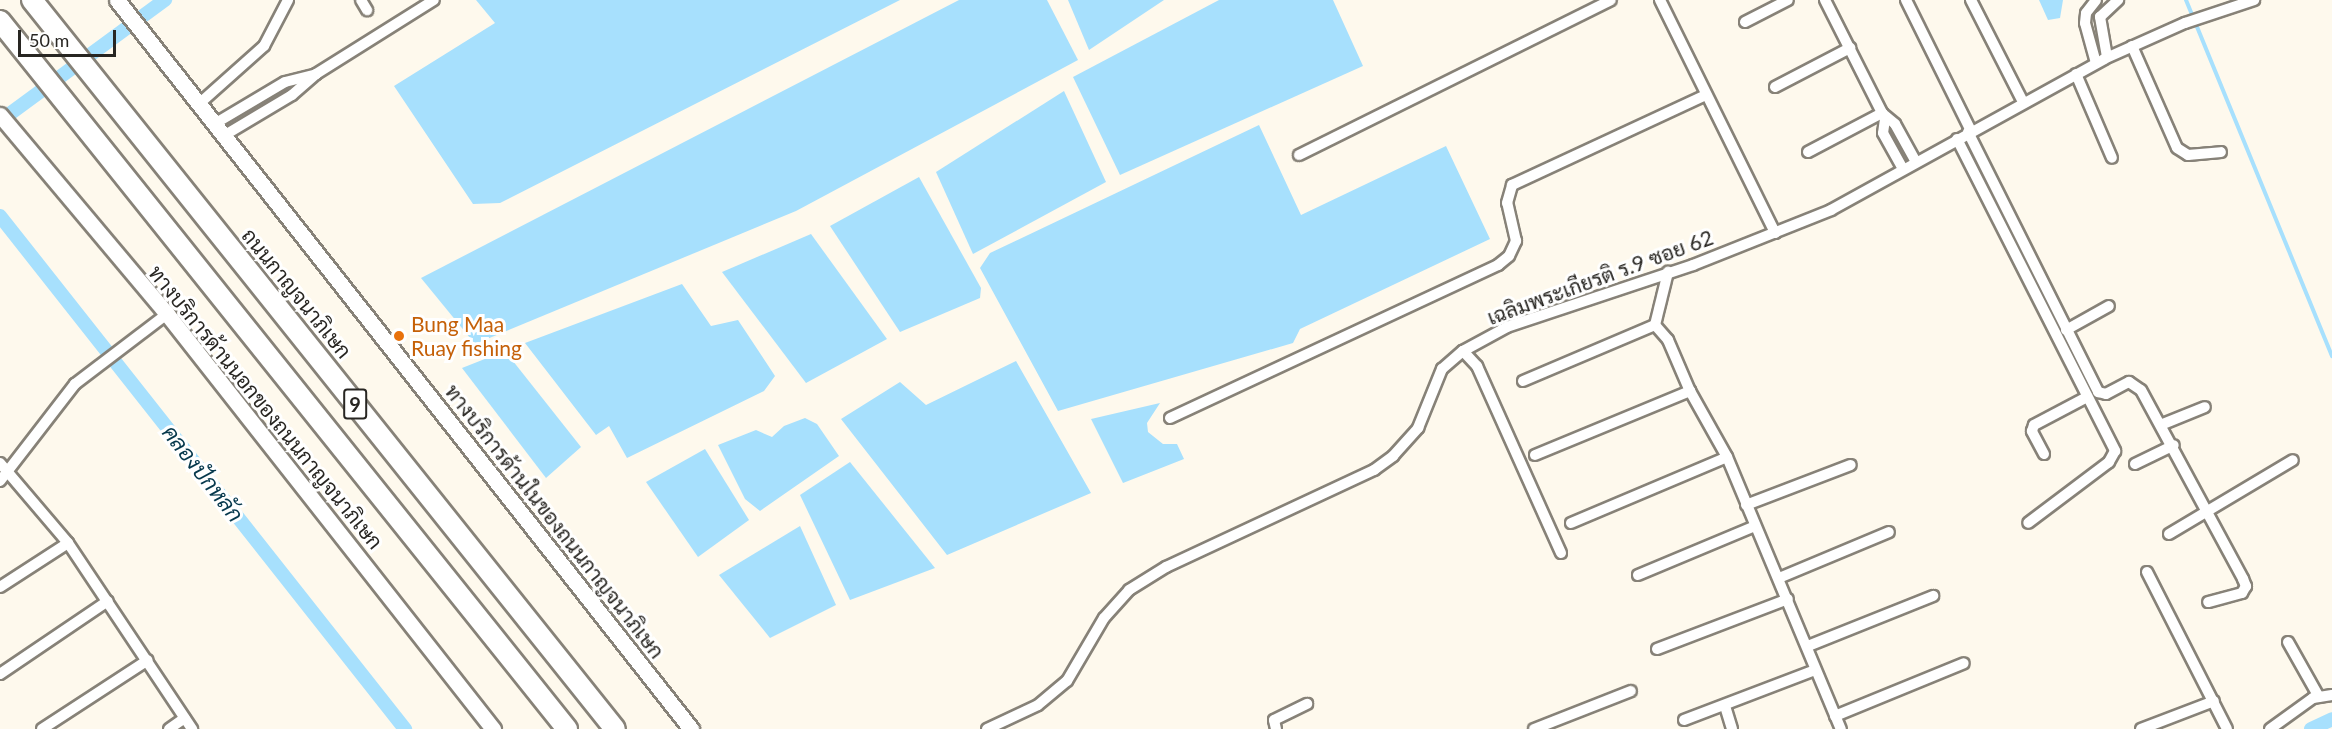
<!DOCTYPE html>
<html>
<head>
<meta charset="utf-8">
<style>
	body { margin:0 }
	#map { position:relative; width:2332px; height:729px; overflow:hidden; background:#fef9ed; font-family:Lato,Sarabun,sans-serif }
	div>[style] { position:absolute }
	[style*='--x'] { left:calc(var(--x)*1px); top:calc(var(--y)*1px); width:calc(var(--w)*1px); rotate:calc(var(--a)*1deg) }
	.water>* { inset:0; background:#a7e0fd }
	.stream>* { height:4px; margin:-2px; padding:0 2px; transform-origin:2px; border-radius:2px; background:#a7e0fd }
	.canal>* { height:14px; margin:-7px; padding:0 7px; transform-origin:7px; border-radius:7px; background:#a7e0fd }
	.roads { filter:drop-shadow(2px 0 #878278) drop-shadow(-2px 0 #878278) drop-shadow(0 2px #878278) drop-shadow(0 -2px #878278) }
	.minor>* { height:10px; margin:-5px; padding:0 5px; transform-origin:5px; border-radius:5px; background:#fff }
	.secondary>* { height:15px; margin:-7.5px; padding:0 7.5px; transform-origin:7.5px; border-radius:7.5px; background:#fff }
	.motorway>* { height:20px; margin:-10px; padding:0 10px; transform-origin:10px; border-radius:10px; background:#fff }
	.dots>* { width:16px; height:16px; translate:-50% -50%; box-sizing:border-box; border:3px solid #fff; border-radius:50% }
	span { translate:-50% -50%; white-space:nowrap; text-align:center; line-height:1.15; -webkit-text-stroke:6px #fff; paint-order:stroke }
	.shield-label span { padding:2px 4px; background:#fff; border:2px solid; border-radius:4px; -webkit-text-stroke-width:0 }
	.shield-label { font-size:20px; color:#282622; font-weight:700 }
	.street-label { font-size:21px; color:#282622 }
	.food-label { font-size:21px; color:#c56008 }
	.left { translate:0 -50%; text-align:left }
	.water-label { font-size:22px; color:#06384c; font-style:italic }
	.scale { position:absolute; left:18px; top:30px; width:98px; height:27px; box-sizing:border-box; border:3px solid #282622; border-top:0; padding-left:8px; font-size:18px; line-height:21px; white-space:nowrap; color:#282622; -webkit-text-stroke:4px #fff; paint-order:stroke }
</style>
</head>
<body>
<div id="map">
	<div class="water">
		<i style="clip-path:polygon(476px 0,900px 0,500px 203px,473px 204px,394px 86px,495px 23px)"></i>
		<i style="clip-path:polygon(959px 0,1047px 0,1078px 60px,796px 211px,475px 344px,421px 278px)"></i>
		<i style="clip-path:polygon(1068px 0,1164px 0,1089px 50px)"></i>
		<i style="clip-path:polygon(1219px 0,1333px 0,1363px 66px,1120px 175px,1073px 77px)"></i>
		<i style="clip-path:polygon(2039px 0,2063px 0,2060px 18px,2048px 20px)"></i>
		<i style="clip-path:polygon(1064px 91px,1106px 182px,973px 254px,936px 172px)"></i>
		<i style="clip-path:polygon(1259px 125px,1301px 215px,1446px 146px,1490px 239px,1300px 329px,1293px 343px,1058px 411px,980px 268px,990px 253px)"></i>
		<i style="clip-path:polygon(919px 177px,981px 288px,980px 298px,900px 332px,830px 226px)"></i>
		<i style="clip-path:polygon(811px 234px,887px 339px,806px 383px,722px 272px)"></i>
		<i style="clip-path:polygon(682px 284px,711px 326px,738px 320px,775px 376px,764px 391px,627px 458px,609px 426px,596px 435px,525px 343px)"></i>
		<i style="clip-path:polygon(505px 351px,581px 447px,546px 478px,462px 368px)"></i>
		<i style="clip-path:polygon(1016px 361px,1091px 493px,947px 555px,841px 419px,900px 382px,926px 405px)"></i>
		<i style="clip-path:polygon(1160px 403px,1147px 423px,1148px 432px,1163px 444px,1177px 444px,1184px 459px,1123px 483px,1091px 419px)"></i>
		<i style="clip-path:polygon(805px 418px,817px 424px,839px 456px,760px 511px,745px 499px,718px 445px,756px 430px,772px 437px,784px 426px)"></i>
		<i style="clip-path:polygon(705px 449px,749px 520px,698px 557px,646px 482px)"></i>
		<i style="clip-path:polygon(850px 462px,935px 568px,850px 600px,800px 495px)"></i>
		<i style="clip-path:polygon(800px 526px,836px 605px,770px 638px,719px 575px)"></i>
	</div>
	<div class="stream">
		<i style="--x:2186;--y:0;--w:385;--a:67.7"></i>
	</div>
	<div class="canal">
		<i style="--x:0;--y:121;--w:205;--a:-36.3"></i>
		<i style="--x:0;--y:216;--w:654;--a:51.71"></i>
		<i style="--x:2311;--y:729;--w:23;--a:-25"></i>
	</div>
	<div class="roads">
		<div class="minor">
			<i style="--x:361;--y:0;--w:12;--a:59"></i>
			<i style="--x:1660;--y:0;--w:260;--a:63.7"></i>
			<i style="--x:1825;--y:0;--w:127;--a:63.2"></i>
			<i style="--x:1882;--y:113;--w:17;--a:40"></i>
			<i style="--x:1895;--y:124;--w:43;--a:61.1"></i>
			<i style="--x:1906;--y:0;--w:146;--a:63.6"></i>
			<i style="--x:1971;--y:0;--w:114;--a:63"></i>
			<i style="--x:1745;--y:22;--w:48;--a:-27.1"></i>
			<i style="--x:2132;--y:46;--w:111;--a:66.2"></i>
			<i style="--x:2177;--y:148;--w:13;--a:32"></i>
			<i style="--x:2188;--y:155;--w:33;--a:-5"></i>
			<i style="--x:2107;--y:57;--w:41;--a:-99.9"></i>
			<i style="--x:2100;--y:17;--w:25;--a:-43"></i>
			<i style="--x:2096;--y:63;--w:41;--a:-105.4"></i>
			<i style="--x:2085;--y:23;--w:10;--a:-84"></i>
			<i style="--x:2086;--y:13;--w:16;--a:-52"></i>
			<i style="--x:2076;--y:74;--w:91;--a:66.8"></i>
			<i style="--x:1775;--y:87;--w:85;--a:-27.5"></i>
			<i style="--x:200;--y:103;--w:86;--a:-41.7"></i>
			<i style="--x:264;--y:46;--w:52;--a:-62.4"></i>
			<i style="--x:1885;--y:119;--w:14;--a:98"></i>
			<i style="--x:1883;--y:133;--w:41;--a:60.9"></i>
			<i style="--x:216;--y:123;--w:80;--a:-30.7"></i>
			<i style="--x:285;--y:82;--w:32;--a:-14"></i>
			<i style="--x:1968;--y:132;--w:291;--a:63.4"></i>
			<i style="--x:2098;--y:392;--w:8;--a:14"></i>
			<i style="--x:2106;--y:394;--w:26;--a:-28"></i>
			<i style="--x:2129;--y:382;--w:14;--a:34"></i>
			<i style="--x:2141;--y:390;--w:215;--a:61.6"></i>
			<i style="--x:2243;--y:579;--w:8;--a:67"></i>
			<i style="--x:2246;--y:586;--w:8;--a:120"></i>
			<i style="--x:2242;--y:593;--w:35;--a:165"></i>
			<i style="--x:225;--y:135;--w:78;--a:-30.8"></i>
			<i style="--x:292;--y:95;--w:32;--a:-41"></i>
			<i style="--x:316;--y:74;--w:139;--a:-32.1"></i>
			<i style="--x:1957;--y:139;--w:350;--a:63.1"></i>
			<i style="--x:2115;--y:451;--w:13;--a:119"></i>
			<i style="--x:2109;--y:462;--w:101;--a:143"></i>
			<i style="--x:1808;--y:152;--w:84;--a:-27.8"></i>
			<i style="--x:1299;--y:155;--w:348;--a:-26.4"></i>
			<i style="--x:1655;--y:325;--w:55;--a:-76.2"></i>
			<i style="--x:2066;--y:330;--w:49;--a:-29.2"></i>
			<i style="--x:1463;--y:351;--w:21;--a:47"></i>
			<i style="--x:1477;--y:366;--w:205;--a:65.8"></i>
			<i style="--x:1523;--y:381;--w:143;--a:-23"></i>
			<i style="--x:1655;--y:325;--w:20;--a:49"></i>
			<i style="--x:1668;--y:340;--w:56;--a:66.7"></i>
			<i style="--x:1690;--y:391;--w:76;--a:60.7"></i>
			<i style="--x:1727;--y:457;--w:295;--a:67.3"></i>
			<i style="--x:1170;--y:418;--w:362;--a:-25"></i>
			<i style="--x:1498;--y:265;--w:14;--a:-39"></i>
			<i style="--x:1509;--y:256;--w:17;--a:-65"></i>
			<i style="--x:1516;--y:241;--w:39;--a:-103"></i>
			<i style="--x:1507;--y:203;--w:19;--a:-74"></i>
			<i style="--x:1512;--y:185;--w:214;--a:-24.9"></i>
			<i style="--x:2163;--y:424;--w:45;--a:-22"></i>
			<i style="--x:2044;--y:454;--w:26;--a:-118"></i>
			<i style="--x:2032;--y:431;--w:6;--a:-72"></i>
			<i style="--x:2034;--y:425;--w:60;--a:-27.8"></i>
			<i style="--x:1535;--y:455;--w:168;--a:-22.4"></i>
			<i style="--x:0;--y:463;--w:105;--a:49.6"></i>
			<i style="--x:68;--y:543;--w:224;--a:56.3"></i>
			<i style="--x:2135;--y:464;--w:43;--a:-26"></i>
			<i style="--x:0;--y:481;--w:123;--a:-52.3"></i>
			<i style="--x:75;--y:384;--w:116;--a:-37.3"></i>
			<i style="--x:1746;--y:505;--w:112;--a:-20.9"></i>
			<i style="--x:1571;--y:523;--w:169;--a:-22.9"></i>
			<i style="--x:2169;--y:534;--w:144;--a:-30.8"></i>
			<i style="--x:2147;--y:572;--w:176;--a:63"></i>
			<i style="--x:1638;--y:575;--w:127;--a:-22.7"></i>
			<i style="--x:1779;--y:578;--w:119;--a:-22.7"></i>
			<i style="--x:0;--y:587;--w:81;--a:-32.9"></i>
			<i style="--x:2288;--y:642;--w:63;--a:60.6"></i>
			<i style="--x:1808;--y:646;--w:135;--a:-21.8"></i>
			<i style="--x:1657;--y:649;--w:140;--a:-20.9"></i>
			<i style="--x:0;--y:674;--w:130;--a:-34.1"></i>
			<i style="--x:1725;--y:706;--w:24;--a:73"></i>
			<i style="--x:1835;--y:716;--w:139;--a:-22.3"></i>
			<i style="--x:1684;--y:720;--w:140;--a:-20.9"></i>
			<i style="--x:42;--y:729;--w:126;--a:-33.1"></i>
			<i style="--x:169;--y:729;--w:19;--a:-35"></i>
			<i style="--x:987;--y:729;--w:56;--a:-25.2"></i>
			<i style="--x:1038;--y:705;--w:38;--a:-40"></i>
			<i style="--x:1067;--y:681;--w:73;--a:-59.6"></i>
			<i style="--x:1104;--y:618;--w:38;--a:-48"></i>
			<i style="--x:1129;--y:590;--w:44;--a:-31.9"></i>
			<i style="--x:1166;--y:567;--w:230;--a:-25"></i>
			<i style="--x:1374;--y:470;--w:24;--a:-36"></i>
			<i style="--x:1393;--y:456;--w:38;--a:-48"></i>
			<i style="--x:1418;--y:428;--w:64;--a:-67.9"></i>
			<i style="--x:1442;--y:369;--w:28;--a:-41"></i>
			<i style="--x:1463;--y:351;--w:50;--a:-28.6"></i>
			<i style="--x:1507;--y:327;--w:196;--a:-18.4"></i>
			<i style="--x:1693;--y:265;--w:149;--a:-21.7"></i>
			<i style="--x:1831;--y:210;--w:312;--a:-28.9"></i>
			<i style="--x:2104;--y:59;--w:89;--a:-24"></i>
			<i style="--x:2185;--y:23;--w:73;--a:-18.4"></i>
			<i style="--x:1276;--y:729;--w:9;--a:-103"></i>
			<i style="--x:1274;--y:720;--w:37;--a:-26"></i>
			<i style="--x:1534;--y:729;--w:104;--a:-21.4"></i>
			<i style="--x:2141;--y:729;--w:78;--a:-21"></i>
			<i style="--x:2270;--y:729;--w:53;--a:-35.8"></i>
			<i style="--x:2313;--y:698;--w:19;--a:-9"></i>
		</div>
		<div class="secondary">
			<i style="--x:117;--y:0;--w:928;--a:51.78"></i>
			<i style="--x:0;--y:115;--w:260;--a:50"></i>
			<i style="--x:167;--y:314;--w:528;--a:51.85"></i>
		</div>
		<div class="motorway">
			<i style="--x:32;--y:0;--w:933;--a:51.35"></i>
			<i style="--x:0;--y:21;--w:907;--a:51.31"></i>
		</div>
	</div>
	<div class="dots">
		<i style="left:399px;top:336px;background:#e8710a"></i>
	</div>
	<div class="shield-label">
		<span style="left:355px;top:404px">9</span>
	</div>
	<div class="street-label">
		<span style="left:1600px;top:277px;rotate:-20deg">เฉลิมพระเกียรติ ร.9 ซอย 62</span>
		<span style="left:297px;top:293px;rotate:51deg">ถนนกาญจนาภิเษก</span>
		<span style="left:266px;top:407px;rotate:51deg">ทางบริการด้านนอกของถนนกาญจนาภิเษก</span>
		<span style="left:555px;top:521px;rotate:52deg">ทางบริการด้านในของถนนกาญจนาภิเษก</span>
	</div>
	<div class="food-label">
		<span class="left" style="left:411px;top:336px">Bung Maa<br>Ruay fishing</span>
	</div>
	<div class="water-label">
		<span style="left:203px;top:473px;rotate:52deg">คลองปักหลัก</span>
	</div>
	<div class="scale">50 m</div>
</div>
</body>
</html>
